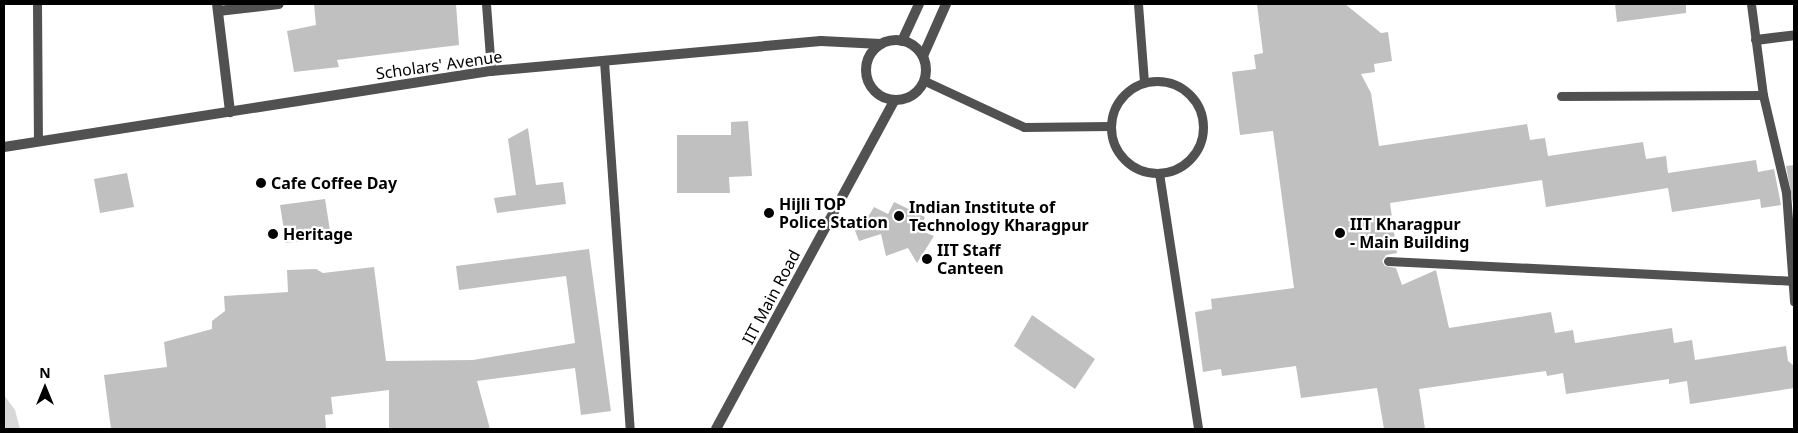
<!DOCTYPE html>
<html>
<head>
<meta charset="utf-8">
<style>
	body { margin:0 }
	#map { position:relative; width:1798px; height:433px; overflow:hidden; background:#fff; font-family:"Noto Sans",sans-serif }
	div>[style] { position:absolute }
	[style*='--x'] { left:calc(var(--x)*1px); top:calc(var(--y)*1px); width:calc(var(--w)*1px); rotate:calc(var(--a)*1deg) }
	.green>* { inset:0; background:#d8d8d8 }
	.building>* { inset:0; background:#c0c0c0 }
	.service>* { height:9px; margin:-4.5px; padding:0 4.5px; transform-origin:4.5px; border-radius:4.5px; background:#515151 }
	.service>.ring { margin:-4.5px; padding:0; box-sizing:content-box; background:none; border:9px solid #515151; border-radius:50% }
	.minor>* { height:10px; margin:-5px; padding:0 5px; transform-origin:5px; border-radius:5px; background:#515151 }
	.tertiary>* { height:10px; margin:-5px; padding:0 5px; transform-origin:5px; border-radius:5px; background:#515151 }
	.tertiary>.ring { margin:-5px; padding:0; box-sizing:content-box; background:none; border:10px solid #515151; border-radius:50% }
	.dots>* { width:14px; height:14px; translate:-50% -50%; box-sizing:border-box; border:2px solid #fff; border-radius:50% }
	span { translate:-50% -50%; white-space:nowrap; text-align:center; line-height:1.15; -webkit-text-stroke:4.5px #fff; paint-order:stroke }
	.street-label { font-size:16px; color:#000 }
	.poi-label { font-size:16px; color:#000; font-weight:700 }
	.left { translate:0 -50%; text-align:left }
	.frame { position:absolute; inset:0; border:5px solid #000; pointer-events:none }
	.north { position:absolute; left:20px; top:363px; width:50px; height:50px; -webkit-text-stroke:4px #fff; paint-order:stroke; rotate:0deg; font-size:14px; font-weight:700; line-height:20px; text-align:center; color:#000 }
	.north::after { content:''; display:block; margin:auto; width:18px; height:22px; background:#000; clip-path:polygon(50% 0,100% 100%,50% 72%,0 100%) }
</style>
</head>
<body>
<div id="map">
	<div class="green">
		<i style="clip-path:polygon(4px 395px,15px 410px,20px 429px,4px 429px)"></i>
	</div>
	<div class="building">
		<i style="clip-path:polygon(314px 4px,456px 4px,459px 45px,337px 60px,339px 67px,294px 72px,287px 31px,316px 25px)"></i>
		<i style="clip-path:polygon(1257px 4px,1345px 4px,1381px 33px,1388px 32px,1392px 61px,1374px 64px,1375px 72px,1361px 74px,1371px 93px,1379px 146px,1527px 124px,1530px 140px,1545px 138px,1548px 156px,1643px 142px,1646px 159px,1666px 156px,1668px 173px,1756px 160px,1758px 172px,1774px 169px,1781px 205px,1761px 208px,1760px 199px,1672px 212px,1668px 188px,1546px 207px,1542px 180px,1390px 203px,1397px 253px,1386px 255px,1382px 261px,1385px 266px,1396px 268px,1402px 285px,1436px 270px,1449px 328px,1551px 312px,1555px 333px,1573px 330px,1575px 343px,1672px 328px,1674px 343px,1692px 340px,1695px 360px,1786px 346px,1788px 361px,1794px 366px,1794px 388px,1690px 404px,1687px 381px,1669px 384px,1669px 379px,1566px 394px,1563px 373px,1547px 376px,1546px 371px,1419px 389px,1425px 429px,1384px 429px,1377px 388px,1301px 398px,1296px 366px,1222px 376px,1221px 369px,1203px 372px,1195px 312px,1212px 309px,1211px 299px,1294px 288px,1273px 131px,1240px 135px,1232px 72px,1256px 69px,1254px 55px,1263px 53px)"></i>
		<i style="clip-path:polygon(1615px 4px,1686px 4px,1686px 13px,1617px 22px)"></i>
		<i style="clip-path:polygon(748px 121px,752px 176px,729px 177px,730px 193px,677px 193px,677px 135px,731px 135px,731px 122px)"></i>
		<i style="clip-path:polygon(528px 128px,536px 185px,563px 182px,566px 204px,497px 213px,494px 198px,516px 195px,508px 139px)"></i>
		<i style="clip-path:polygon(1794px 165px,1794px 203px,1793px 204px,1786px 166px)"></i>
		<i style="clip-path:polygon(127px 173px,134px 207px,100px 213px,94px 179px)"></i>
		<i style="clip-path:polygon(325px 199px,331px 237px,286px 243px,280px 205px)"></i>
		<i style="clip-path:polygon(894px 202px,925px 217px,919px 230px,934px 236px,917px 263px,908px 248px,886px 256px,881px 234px,859px 241px,854px 228px,865px 222px,874px 207px,888px 214px)"></i>
		<i style="clip-path:polygon(589px 249px,611px 411px,581px 415px,575px 368px,477px 381px,490px 429px,389px 429px,389px 390px,331px 397px,333px 414px,325px 415px,326px 429px,111px 429px,104px 375px,167px 367px,164px 342px,212px 329px,212px 321px,225px 311px,224px 296px,288px 292px,287px 270px,316px 269px,323px 273px,374px 267px,386px 361px,473px 360px,575px 343px,566px 276px,459px 290px,456px 266px)"></i>
		<i style="clip-path:polygon(1032px 315px,1095px 359px,1075px 389px,1014px 346px)"></i>
	</div>
	<div class="service">
		<i style="--x:37;--y:4;--w:137;--a:89.6"></i>
		<i style="--x:486;--y:4;--w:67;--a:85.7"></i>
		<i style="--x:1138;--y:4;--w:78;--a:85.6"></i>
		<i style="--x:1751;--y:4;--w:92;--a:82.5"></i>
		<i style="--x:1763;--y:95;--w:100;--a:76.7"></i>
		<i style="--x:1786;--y:192;--w:110;--a:85.8"></i>
		<i style="--x:604;--y:61;--w:369;--a:86"></i>
		<i class="ring" style="left:1111px;top:81px;width:83px;height:83px"></i>
		<i style="--x:925;--y:81;--w:109;--a:24.9"></i>
		<i style="--x:1024;--y:127;--w:86;--a:-0.7"></i>
		<i style="--x:1561;--y:96;--w:202;--a:-0.3"></i>
		<i style="--x:1159;--y:173;--w:259;--a:81.3"></i>
		<i style="--x:1388;--y:261;--w:403;--a:2.8"></i>
	</div>
	<div class="minor">
		<i style="--x:217;--y:4;--w:109;--a:83.1"></i>
		<i style="--x:218;--y:11;--w:61;--a:-6.5"></i>
		<i style="--x:1756;--y:40;--w:38;--a:-7"></i>
	</div>
	<div class="tertiary">
		<i class="ring" style="left:866px;top:40px;width:50px;height:50px"></i>
		<i style="--x:902;--y:41;--w:41;--a:-65.3"></i>
		<i style="--x:923;--y:56;--w:57;--a:-66.1"></i>
		<i style="--x:4;--y:147;--w:493;--a:-8.9"></i>
		<i style="--x:491;--y:71;--w:331;--a:-5.2"></i>
		<i style="--x:821;--y:41;--w:60;--a:2.9"></i>
		<i style="--x:716;--y:429;--w:373;--a:-61.5"></i>
	</div>
	<div class="dots">
		<i style="left:261px;top:183px;background:#000"></i>
		<i style="left:769px;top:213px;background:#000"></i>
		<i style="left:899px;top:216px;background:#000"></i>
		<i style="left:1340px;top:233px;background:#000"></i>
		<i style="left:273px;top:234px;background:#000"></i>
		<i style="left:927px;top:259px;background:#000"></i>
	</div>
	<div class="street-label">
		<span style="left:439px;top:65px;rotate:-8deg">Scholars' Avenue</span>
		<span style="left:771px;top:297px;rotate:-62deg">IIT Main Road</span>
	</div>
	<div class="poi-label">
		<span class="left" style="left:271px;top:183px">Cafe Coffee Day</span>
		<span class="left" style="left:779px;top:213px">Hijli TOP<br>Police Station</span>
		<span class="left" style="left:909px;top:216px">Indian Institute of<br>Technology Kharagpur</span>
		<span class="left" style="left:1350px;top:233px">IIT Kharagpur<br>- Main Building</span>
		<span class="left" style="left:283px;top:234px">Heritage</span>
		<span class="left" style="left:937px;top:259px">IIT Staff<br>Canteen</span>
	</div>
	<div class="frame"></div>
	<div class="north">N</div>
</div>
</body>
</html>
